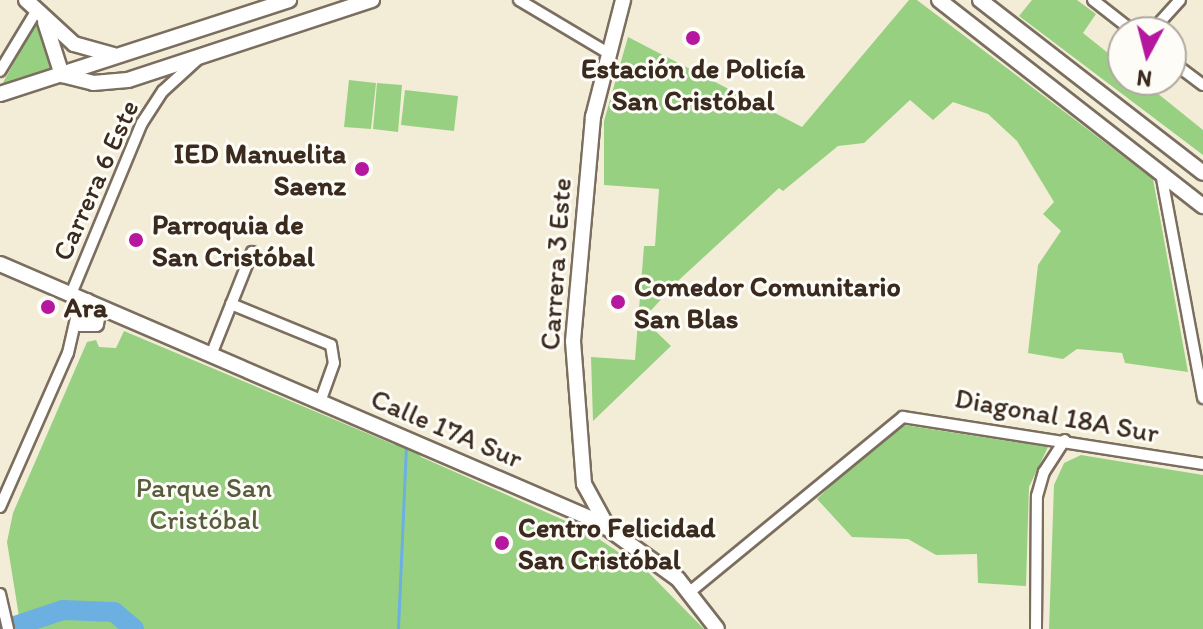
<!DOCTYPE html>
<html>
<head>
<meta charset="utf-8">
<style>
	body { margin:0 }
	#map { position:relative; width:1203px; height:629px; overflow:hidden; background:#f3edd8; font-family:Itim,sans-serif }
	div>[style] { position:absolute }
	[style*='--x'] { left:calc(var(--x)*1px); top:calc(var(--y)*1px); width:calc(var(--w)*1px); rotate:calc(var(--a)*1deg) }
	.green>* { inset:0; background:#98d082 }
	.stream>* { height:3px; margin:-1.5px; padding:0 1.5px; transform-origin:1.5px; border-radius:1.5px; background:#6cafe1 }
	.river>* { height:20px; margin:-10px; padding:0 10px; transform-origin:10px; border-radius:10px; background:#6cafe1 }
	.roads { filter:drop-shadow(2px 0 #7b6e5f) drop-shadow(-2px 0 #7b6e5f) drop-shadow(0 2px #7b6e5f) drop-shadow(0 -2px #7b6e5f) }
	.street>* { height:10px; margin:-5px; padding:0 5px; transform-origin:5px; border-radius:5px; background:#fff }
	.secondary>* { height:14px; margin:-7px; padding:0 7px; transform-origin:7px; border-radius:7px; background:#fff }
	.dots>* { width:22px; height:22px; translate:-50% -50%; box-sizing:border-box; border:4px solid #fdfcf7; border-radius:50% }
	span { translate:-50% -50%; white-space:nowrap; text-align:center; line-height:1.15; -webkit-text-stroke:6px #fdfcf7; paint-order:stroke }
	.poi-label { font-size:28px; color:#3b2a1e; font-weight:700 }
	.right { translate:-100% -50%; text-align:right }
	.left { translate:0 -50%; text-align:left }
	.street-label { font-size:28px; color:#3b2a1e }
	.park-label { font-size:28px; color:#575c3c }
	.north { position:absolute; left:1107px; top:16px; width:80px; height:80px; box-sizing:border-box; background:#fdfcf7; border:2px solid #afa8a0; border-radius:50%; rotate:187deg; font-size:22px; font-weight:700; line-height:32px; text-align:center; color:#3b2a1e }
	.north::after { content:''; display:block; margin:auto; width:28px; height:36px; background:#b5179e; clip-path:polygon(50% 0,100% 100%,50% 72%,0 100%) }
</style>
</head>
<body>
<div id="map">
	<div class="green">
		<i style="clip-path:polygon(909px 0,917px 0,1153px 179px,1188px 372px,1125px 363px,1122px 353px,1077px 349px,1063px 359px,1028px 353px,1038px 265px,1061px 231px,1043px 214px,1054px 202px,1017px 141px,988px 114px,953px 102px,933px 120px,910px 100px,864px 143px,838px 146px,783px 191px,779px 188px,680px 279px,643px 319px,671px 346px,593px 421px,591px 357px,635px 360px,644px 246px,655px 246px,659px 189px,604px 185px,604px 121px,628px 37px,802px 127px)"></i>
		<i style="clip-path:polygon(1032px 0,1077px 0,1096px 14px,1083px 33px,1123px 65px,1123px 80px,1141px 80px,1203px 130px,1203px 155px,1019px 16px)"></i>
		<i style="clip-path:polygon(39px 20px,53px 70px,0 88px,27px 39px)"></i>
		<i style="clip-path:polygon(349px 80px,376px 83px,371px 129px,344px 127px)"></i>
		<i style="clip-path:polygon(377px 83px,402px 85px,398px 132px,373px 129px)"></i>
		<i style="clip-path:polygon(405px 90px,458px 96px,454px 131px,401px 125px)"></i>
		<i style="clip-path:polygon(124px 331px,395px 445px,399px 441px,412px 446px,421px 457px,584px 529px,648px 572px,704px 629px,21px 629px,7px 542px,13px 513px,87px 342px,96px 340px,99px 347px,116px 348px)"></i>
		<i style="clip-path:polygon(904px 425px,1048px 447px,1029px 487px,1026px 586px,978px 583px,977px 554px,936px 555px,908px 539px,852px 537px,817px 499px,884px 434px)"></i>
		<i style="clip-path:polygon(1081px 455px,1203px 475px,1203px 629px,1049px 629px,1054px 485px,1064px 463px)"></i>
	</div>
	<div class="stream">
		<i style="--x:398;--y:629;--w:182;--a:-87.5"></i>
	</div>
	<div class="river">
		<i style="--x:6;--y:629;--w:60;--a:-18.4"></i>
		<i style="--x:63;--y:610;--w:51;--a:2.2"></i>
		<i style="--x:114;--y:612;--w:26;--a:40"></i>
	</div>
	<div class="roads">
		<div class="street">
			<i style="--x:519;--y:0;--w:104;--a:30.8"></i>
			<i style="--x:1093;--y:0;--w:52;--a:38"></i>
			<i style="--x:1151;--y:32;--w:43;--a:-47.8"></i>
			<i style="--x:1171;--y:61;--w:40;--a:37"></i>
			<i style="--x:0;--y:71;--w:71;--a:-58.8"></i>
			<i style="--x:1161;--y:173;--w:229;--a:79.4"></i>
			<i style="--x:71;--y:294;--w:185;--a:-67.5"></i>
			<i style="--x:142;--y:123;--w:38;--a:-57"></i>
			<i style="--x:163;--y:91;--w:46;--a:-42.4"></i>
			<i style="--x:231;--y:304;--w:108;--a:22.3"></i>
			<i style="--x:331;--y:345;--w:18;--a:81"></i>
			<i style="--x:334;--y:363;--w:41;--a:109.7"></i>
			<i style="--x:211;--y:355;--w:111;--a:-68.3"></i>
			<i style="--x:0;--y:507;--w:168;--a:-66.2"></i>
			<i style="--x:68;--y:353;--w:37;--a:-77"></i>
			<i style="--x:691;--y:591;--w:274;--a:-39.4"></i>
			<i style="--x:903;--y:417;--w:304;--a:8.9"></i>
			<i style="--x:0;--y:594;--w:36;--a:77"></i>
			<i style="--x:1036;--y:629;--w:133;--a:-89.6"></i>
			<i style="--x:1037;--y:496;--w:25;--a:-74"></i>
			<i style="--x:1044;--y:472;--w:38;--a:-57"></i>
		</div>
		<div class="secondary">
			<i style="--x:26;--y:0;--w:65;--a:42.5"></i>
			<i style="--x:74;--y:44;--w:41;--a:15.4"></i>
			<i style="--x:939;--y:0;--w:335;--a:38"></i>
			<i style="--x:980;--y:0;--w:282;--a:37.8"></i>
			<i style="--x:45;--y:22;--w:56;--a:72.2"></i>
			<i style="--x:62;--y:75;--w:32;--a:14"></i>
			<i style="--x:93;--y:83;--w:35;--a:-5"></i>
			<i style="--x:128;--y:80;--w:257;--a:-18.2"></i>
			<i style="--x:0;--y:94;--w:304;--a:-18"></i>
			<i style="--x:0;--y:264;--w:652;--a:23.3"></i>
			<i style="--x:599;--y:522;--w:97;--a:35.8"></i>
			<i style="--x:678;--y:579;--w:63;--a:52"></i>
			<i style="--x:87;--y:301;--w:14;--a:141"></i>
			<i style="--x:76;--y:310;--w:15;--a:70"></i>
			<i style="--x:81;--y:324;--w:15;--a:0"></i>
			<i style="--x:96;--y:324;--w:16;--a:-79"></i>
			<i style="--x:606;--y:524;--w:46;--a:-118.8"></i>
			<i style="--x:584;--y:484;--w:143;--a:-94.4"></i>
			<i style="--x:573;--y:341;--w:225;--a:-84.9"></i>
			<i style="--x:593;--y:117;--w:121;--a:-75.6"></i>
		</div>
	</div>
	<div class="dots">
		<i style="left:693px;top:38px;background:#b5179e"></i>
		<i style="left:362px;top:169px;background:#b5179e"></i>
		<i style="left:136px;top:240px;background:#b5179e"></i>
		<i style="left:618px;top:302px;background:#b5179e"></i>
		<i style="left:48px;top:307px;background:#b5179e"></i>
		<i style="left:502px;top:543px;background:#b5179e"></i>
	</div>
	<div class="poi-label">
		<span style="left:693px;top:84px">Estación de Policía<br>San Cristóbal</span>
		<span class="right" style="left:346px;top:169px">IED Manuelita<br>Saenz</span>
		<span class="left" style="left:152px;top:240px">Parroquia de<br>San Cristóbal</span>
		<span class="left" style="left:634px;top:302px">Comedor Comunitario<br>San Blas</span>
		<span class="left" style="left:64px;top:307px">Ara</span>
		<span class="left" style="left:518px;top:543px">Centro Felicidad<br>San Cristóbal</span>
	</div>
	<div class="street-label">
		<span style="left:95px;top:180px;rotate:-66deg">Carrera 6 Este</span>
		<span style="left:555px;top:264px;rotate:-86deg">Carrera 3 Este</span>
		<span style="left:1057px;top:415px;rotate:10deg">Diagonal 18A Sur</span>
		<span style="left:447px;top:428px;rotate:23deg">Calle 17A Sur</span>
	</div>
	<div class="park-label">
		<span style="left:204px;top:503px">Parque San<br>Cristóbal</span>
	</div>
	<div class="north">N</div>
</div>
</body>
</html>
